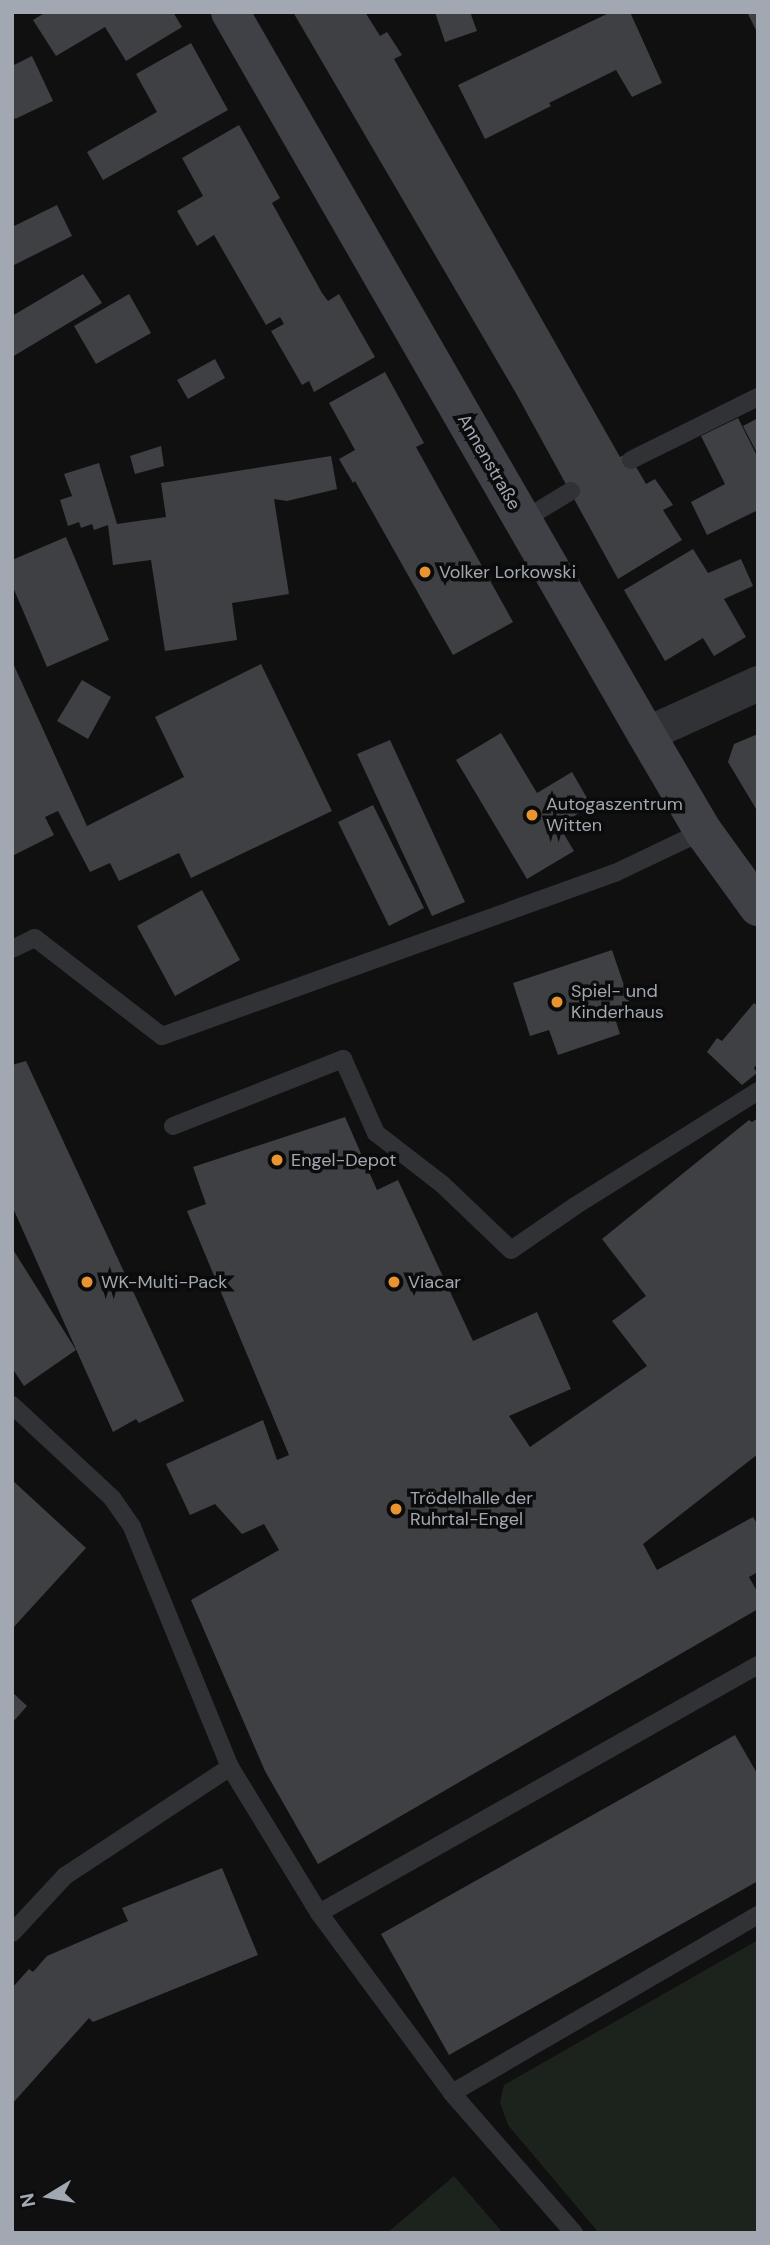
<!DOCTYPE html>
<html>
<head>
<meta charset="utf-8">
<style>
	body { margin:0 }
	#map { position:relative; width:770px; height:2245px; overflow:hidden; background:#101011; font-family:"DM Sans",sans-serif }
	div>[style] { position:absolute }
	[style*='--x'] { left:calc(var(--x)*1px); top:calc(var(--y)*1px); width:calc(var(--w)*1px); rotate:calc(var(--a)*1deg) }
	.green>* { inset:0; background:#1c231c }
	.building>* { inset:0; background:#3f4044 }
	.lane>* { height:18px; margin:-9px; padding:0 9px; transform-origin:9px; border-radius:9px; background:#313236 }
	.street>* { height:35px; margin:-17.5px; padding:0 17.5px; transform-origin:17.5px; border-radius:17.5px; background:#313236 }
	.secondary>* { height:38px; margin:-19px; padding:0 19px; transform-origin:19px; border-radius:19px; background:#3f4146 }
	.dots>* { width:19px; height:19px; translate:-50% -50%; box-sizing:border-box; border:4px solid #0b0b0c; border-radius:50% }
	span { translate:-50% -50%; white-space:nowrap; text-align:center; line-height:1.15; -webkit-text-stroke:7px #0b0b0c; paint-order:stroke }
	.street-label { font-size:18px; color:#a1a8b1 }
	.poi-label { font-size:18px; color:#a1a8b1 }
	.left { translate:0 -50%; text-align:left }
	.frame { position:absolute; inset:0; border:14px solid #a1a8b1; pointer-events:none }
	.north { position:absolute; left:14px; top:2161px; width:70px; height:70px; -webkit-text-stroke:5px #0b0b0c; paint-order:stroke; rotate:259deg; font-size:19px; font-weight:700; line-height:28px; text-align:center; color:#a1a8b1 }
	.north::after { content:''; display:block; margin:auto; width:24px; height:32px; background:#a1a8b1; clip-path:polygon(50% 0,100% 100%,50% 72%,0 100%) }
</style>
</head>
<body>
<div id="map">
	<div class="green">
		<i style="clip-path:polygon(758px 1940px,758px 2233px,599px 2233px,508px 2125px,500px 2102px,504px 2085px)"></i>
		<i style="clip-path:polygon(454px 2176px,503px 2233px,387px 2233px)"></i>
	</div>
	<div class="building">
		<i style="clip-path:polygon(46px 12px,173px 12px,182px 27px,126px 61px,105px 27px,56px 56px,33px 20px)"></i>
		<i style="clip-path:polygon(293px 12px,365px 12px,380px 36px,387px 32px,402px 55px,394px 59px,620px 457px,628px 453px,646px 484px,655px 479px,673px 505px,663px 510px,682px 540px,618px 579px,517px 395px)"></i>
		<i style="clip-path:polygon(435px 12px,470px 12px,477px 31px,445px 42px)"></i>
		<i style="clip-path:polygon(611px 12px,630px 12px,662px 83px,632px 97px,616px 70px,549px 103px,551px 106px,485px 139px,458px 85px)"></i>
		<i style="clip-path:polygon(747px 12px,758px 12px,758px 34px)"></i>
		<i style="clip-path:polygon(191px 43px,228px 110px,103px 180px,87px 152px,157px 112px,136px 74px)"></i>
		<i style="clip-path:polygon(32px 56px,53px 101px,15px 119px,12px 113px,12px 66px)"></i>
		<i style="clip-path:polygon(239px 125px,280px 198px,272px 203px,322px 293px,328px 301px,339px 294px,375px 357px,314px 392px,309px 381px,302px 385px,271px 331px,284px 324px,280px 317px,266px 325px,214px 235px,197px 246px,177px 211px,203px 196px,182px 158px)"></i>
		<i style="clip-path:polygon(57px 205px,72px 236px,12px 266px,12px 227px)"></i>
		<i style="clip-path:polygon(83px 274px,102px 303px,12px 357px,12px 316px)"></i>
		<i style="clip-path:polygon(129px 294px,151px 333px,96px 364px,74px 326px)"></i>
		<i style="clip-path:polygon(215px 359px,225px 378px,188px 399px,177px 380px)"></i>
		<i style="clip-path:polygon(385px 372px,424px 443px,416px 447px,513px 622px,453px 655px,355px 481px,353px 483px,339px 459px,355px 450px,329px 403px)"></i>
		<i style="clip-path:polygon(738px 418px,758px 458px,758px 510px,707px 535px,691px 502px,725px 484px,701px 436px)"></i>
		<i style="clip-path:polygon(758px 418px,758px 455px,743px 426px)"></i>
		<i style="clip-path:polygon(161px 446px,164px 466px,135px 474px,130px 456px)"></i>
		<i style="clip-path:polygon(331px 456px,337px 489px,287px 501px,274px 499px,289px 594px,232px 603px,237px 640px,165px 651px,151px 560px,113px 565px,108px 525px,94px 530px,92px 524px,81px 528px,79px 522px,68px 526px,60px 500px,72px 496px,64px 474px,99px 463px,117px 524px,166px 517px,161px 483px)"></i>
		<i style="clip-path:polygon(66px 537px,109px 640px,47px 667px,12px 585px,12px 560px)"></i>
		<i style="clip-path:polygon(693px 549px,708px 573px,741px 559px,753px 586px,724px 599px,746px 637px,714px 656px,703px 638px,665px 661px,624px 590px)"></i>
		<i style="clip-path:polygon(12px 661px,87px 826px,184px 777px,155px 717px,261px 664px,332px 811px,191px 878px,179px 853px,119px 881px,110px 863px,90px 872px,58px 811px,45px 817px,54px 835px,12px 856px)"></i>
		<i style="clip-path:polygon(82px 680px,111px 697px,88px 739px,57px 721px)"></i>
		<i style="clip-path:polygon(501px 733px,537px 793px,572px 772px,591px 805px,559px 826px,574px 851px,527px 879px,456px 760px)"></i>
		<i style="clip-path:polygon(758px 734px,758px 812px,728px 762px,734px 744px)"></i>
		<i style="clip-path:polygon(390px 740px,465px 902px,432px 916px,357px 754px)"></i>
		<i style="clip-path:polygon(373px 805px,424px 908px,389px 926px,338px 822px)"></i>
		<i style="clip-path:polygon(202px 890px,240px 960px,175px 996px,137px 926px)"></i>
		<i style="clip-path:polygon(612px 950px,632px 1009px,614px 1015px,620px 1034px,558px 1055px,549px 1030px,530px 1036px,513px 983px)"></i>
		<i style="clip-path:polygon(754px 1003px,758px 1006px,758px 1063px,754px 1068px,757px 1073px,742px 1085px,707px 1052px,717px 1038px,722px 1041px)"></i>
		<i style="clip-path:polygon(26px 1061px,184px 1401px,139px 1423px,136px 1419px,113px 1432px,12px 1206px,12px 1065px)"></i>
		<i style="clip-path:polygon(345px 1117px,377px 1190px,398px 1180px,473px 1341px,537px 1312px,571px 1389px,509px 1416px,530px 1447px,647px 1366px,612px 1321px,646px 1296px,602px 1239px,749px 1120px,752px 1122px,758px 1118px,758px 1454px,643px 1544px,657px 1570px,753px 1517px,758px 1525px,758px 1572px,749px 1577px,758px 1593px,758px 1609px,318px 1864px,265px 1771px,191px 1600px,279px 1550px,264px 1524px,242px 1534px,215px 1504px,190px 1515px,166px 1464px,263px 1420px,277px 1460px,289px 1455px,187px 1211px,206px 1204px,193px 1167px)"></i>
		<i style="clip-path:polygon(12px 1248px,76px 1350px,24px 1386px,12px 1368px)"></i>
		<i style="clip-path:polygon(12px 1480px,86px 1548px,12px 1629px)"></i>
		<i style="clip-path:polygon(12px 1692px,27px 1706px,12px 1723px)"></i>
		<i style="clip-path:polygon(735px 1735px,758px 1775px,758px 1881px,449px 2055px,381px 1934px)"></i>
		<i style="clip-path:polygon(222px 1868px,258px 1955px,93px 2022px,89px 2018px,12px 2104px,12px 1988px,29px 1969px,33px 1972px,47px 1956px,128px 1921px,122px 1908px)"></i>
	</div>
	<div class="lane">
		<i style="--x:631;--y:460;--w:142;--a:-26.4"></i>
		<i style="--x:523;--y:520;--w:56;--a:-31.1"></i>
		<i style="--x:12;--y:949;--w:25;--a:-26"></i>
		<i style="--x:35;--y:938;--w:160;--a:37.7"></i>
		<i style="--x:162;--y:1036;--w:481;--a:-19.8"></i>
		<i style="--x:615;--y:873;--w:98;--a:-25.5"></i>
		<i style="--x:173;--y:1126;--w:183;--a:-21.5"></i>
		<i style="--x:343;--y:1059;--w:81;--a:66"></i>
		<i style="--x:376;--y:1133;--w:83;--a:37.7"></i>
		<i style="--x:442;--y:1184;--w:95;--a:43.7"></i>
		<i style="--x:511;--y:1250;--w:78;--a:-34.5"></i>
		<i style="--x:575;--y:1206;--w:216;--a:-32.1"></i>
		<i style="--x:12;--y:1405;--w:137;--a:42.9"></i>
		<i style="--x:112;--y:1498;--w:35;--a:55"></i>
		<i style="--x:132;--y:1527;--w:259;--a:67.8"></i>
		<i style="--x:319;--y:1913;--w:504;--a:-29.46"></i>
		<i style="--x:12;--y:1933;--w:78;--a:-47.1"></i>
		<i style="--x:65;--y:1876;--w:198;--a:-33.4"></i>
		<i style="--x:230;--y:1767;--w:171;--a:58.6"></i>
		<i style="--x:319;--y:1913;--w:224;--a:53.5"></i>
		<i style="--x:574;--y:2233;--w:186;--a:-131.1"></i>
		<i style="--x:452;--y:2093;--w:354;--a:-30.2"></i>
	</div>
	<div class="street">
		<i style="--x:646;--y:734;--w:123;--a:-24.5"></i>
	</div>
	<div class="secondary">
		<i style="--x:230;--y:12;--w:833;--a:60.05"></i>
		<i style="--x:646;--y:734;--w:113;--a:59.6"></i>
		<i style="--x:703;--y:831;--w:94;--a:54.1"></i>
	</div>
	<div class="dots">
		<i style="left:425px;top:572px;background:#e99430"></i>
		<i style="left:532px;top:815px;background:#e99430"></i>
		<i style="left:557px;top:1002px;background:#e99430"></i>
		<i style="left:277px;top:1160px;background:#e99430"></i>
		<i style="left:87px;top:1282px;background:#e99430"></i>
		<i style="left:394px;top:1282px;background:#e99430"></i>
		<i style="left:396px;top:1509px;background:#e99430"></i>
	</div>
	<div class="street-label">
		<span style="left:489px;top:462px;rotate:60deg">Annenstraße</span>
	</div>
	<div class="poi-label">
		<span class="left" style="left:439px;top:572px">Volker Lorkowski</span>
		<span class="left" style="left:546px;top:815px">Autogaszentrum<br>Witten</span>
		<span class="left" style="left:571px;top:1002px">Spiel- und<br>Kinderhaus</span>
		<span class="left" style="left:291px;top:1160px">Engel-Depot</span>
		<span class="left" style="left:101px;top:1282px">WK-Multi-Pack</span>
		<span class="left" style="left:408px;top:1282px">Viacar</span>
		<span class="left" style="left:410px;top:1509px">Trödelhalle der<br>Ruhrtal-Engel</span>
	</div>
	<div class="frame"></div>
	<div class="north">N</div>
</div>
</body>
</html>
